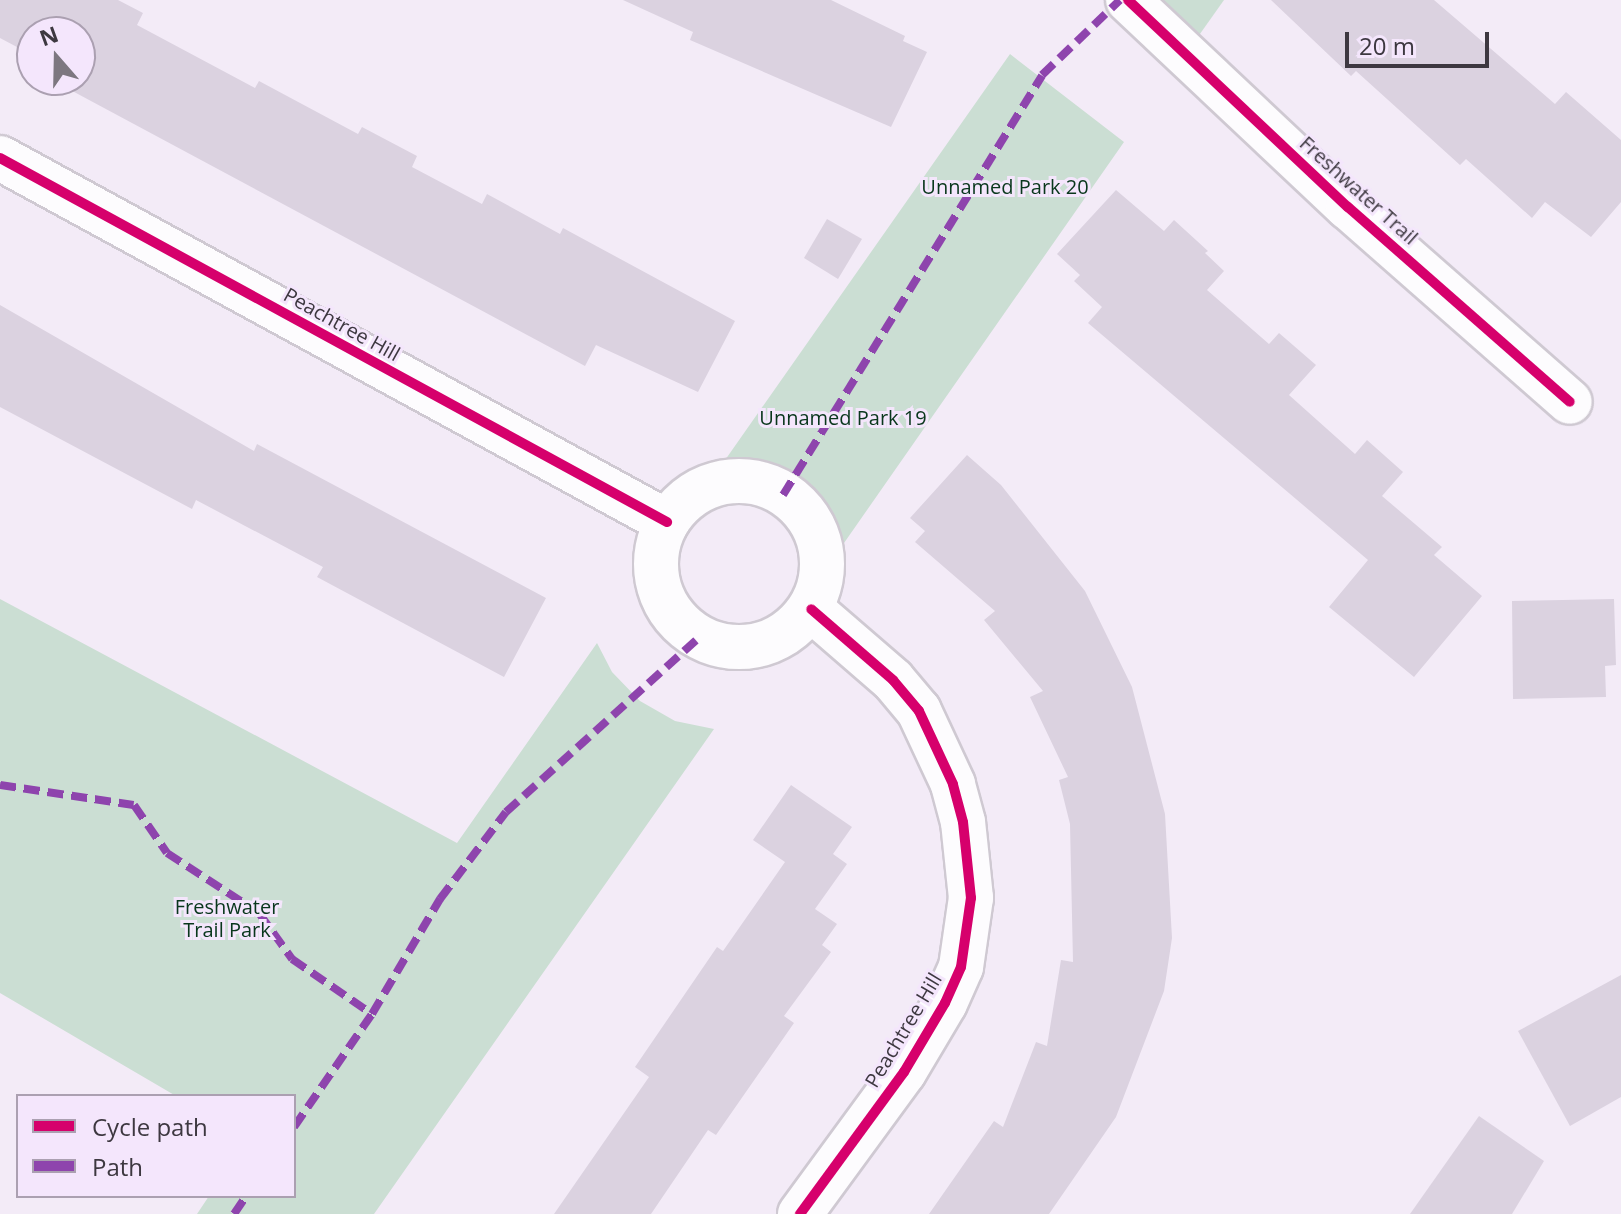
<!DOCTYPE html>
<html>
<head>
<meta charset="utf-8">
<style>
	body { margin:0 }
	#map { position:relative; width:1621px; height:1214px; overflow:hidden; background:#f3ebf7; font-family:"Open Sans",sans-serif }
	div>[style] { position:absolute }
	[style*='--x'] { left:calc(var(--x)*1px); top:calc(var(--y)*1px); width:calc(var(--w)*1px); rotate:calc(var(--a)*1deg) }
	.green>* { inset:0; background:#cbded3 }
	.building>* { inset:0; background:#dbd2e0 }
	.roads { filter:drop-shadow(2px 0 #cfc9d2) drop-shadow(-2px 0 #cfc9d2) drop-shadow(0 2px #cfc9d2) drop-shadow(0 -2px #cfc9d2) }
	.street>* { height:44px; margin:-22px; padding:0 22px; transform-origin:22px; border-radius:22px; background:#fdfcfe }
	.street>.ring { margin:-22px; padding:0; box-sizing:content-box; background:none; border:44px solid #fdfcfe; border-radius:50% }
	.quiet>* { height:8px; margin-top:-4px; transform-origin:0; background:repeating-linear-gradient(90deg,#8e44ad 0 16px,transparent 0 24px) }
	.cycleway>* { height:10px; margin:-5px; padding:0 5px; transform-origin:5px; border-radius:5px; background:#d6006c }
	span { translate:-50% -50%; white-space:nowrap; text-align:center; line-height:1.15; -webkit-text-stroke:6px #f4e6fc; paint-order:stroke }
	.park-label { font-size:20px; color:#09371c }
	.street-label { font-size:20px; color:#3d3840 }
	.legend { position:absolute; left:16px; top:1094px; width:280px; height:104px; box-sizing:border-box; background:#f4e6fc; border:2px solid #aba0b1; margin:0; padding:10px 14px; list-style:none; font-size:24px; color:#3d3840 }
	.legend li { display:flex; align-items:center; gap:16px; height:40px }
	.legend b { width:40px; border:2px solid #aba0b1 }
	.north { position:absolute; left:16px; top:16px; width:80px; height:80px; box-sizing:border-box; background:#f4e6fc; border:2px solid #aba0b1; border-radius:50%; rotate:340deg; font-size:22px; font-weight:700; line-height:32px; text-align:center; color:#3d3840 }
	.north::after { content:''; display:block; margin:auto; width:28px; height:36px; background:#7d7780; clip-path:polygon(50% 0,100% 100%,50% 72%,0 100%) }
	.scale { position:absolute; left:1345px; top:32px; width:144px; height:36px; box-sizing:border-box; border:4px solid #3d3840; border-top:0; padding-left:10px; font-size:24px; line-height:28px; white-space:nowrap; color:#3d3840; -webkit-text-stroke:6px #f4e6fc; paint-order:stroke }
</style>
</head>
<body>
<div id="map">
	<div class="green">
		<i style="clip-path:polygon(1131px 0,1224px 0,1190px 48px)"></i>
		<i style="clip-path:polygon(1010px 54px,1124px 142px,844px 543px,823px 509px,792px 483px,762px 469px,723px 463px)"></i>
		<i style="clip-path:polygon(0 599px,457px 843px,597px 643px,612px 672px,640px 701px,675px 721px,714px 729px,374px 1214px,197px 1214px,209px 1196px,294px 1196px,294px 1096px,176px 1096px,0 993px)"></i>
	</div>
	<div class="building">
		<i style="clip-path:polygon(0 0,118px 0,143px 13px,137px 25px,255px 88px,259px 81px,358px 134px,362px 127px,417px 156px,412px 167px,482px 204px,487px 194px,560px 234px,563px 228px,735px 321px,698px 392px,596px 345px,585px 366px,63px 86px,67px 80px,80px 80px,80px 32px,32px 32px,32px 55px,0 38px)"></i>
		<i style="clip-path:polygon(623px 0,831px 0,905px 36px,903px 41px,927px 52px,891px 127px,690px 40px,693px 32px)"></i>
		<i style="clip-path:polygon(1271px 0,1434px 0,1555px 104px,1566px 92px,1621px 140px,1621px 202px,1591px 237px,1545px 202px,1532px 218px,1466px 159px,1460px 165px,1356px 71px,1351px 76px)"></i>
		<i style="clip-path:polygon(1116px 190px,1164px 231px,1174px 220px,1208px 251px,1205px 253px,1224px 271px,1207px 290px,1269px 344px,1279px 333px,1316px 365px,1289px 395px,1355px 454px,1367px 440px,1403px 472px,1382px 496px,1442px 547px,1434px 555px,1482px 596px,1414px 677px,1329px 607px,1368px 560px,1088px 323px,1102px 307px,1074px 281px,1080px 275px,1057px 254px)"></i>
		<i style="clip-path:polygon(827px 219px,862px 239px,838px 279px,804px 258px)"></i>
		<i style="clip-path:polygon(0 305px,254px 451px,257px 444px,546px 598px,504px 677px,317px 577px,323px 567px,196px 500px,192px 509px,0 407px)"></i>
		<i style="clip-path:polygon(967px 455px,1001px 485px,1085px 591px,1132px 687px,1165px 814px,1172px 938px,1164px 991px,1116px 1117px,1049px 1214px,929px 1214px,994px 1121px,1003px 1127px,1036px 1042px,1047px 1046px,1061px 960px,1073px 962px,1070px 824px,1059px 780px,1068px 777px,1030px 697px,1043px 691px,984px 620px,995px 611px,915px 542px,925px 531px,910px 518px)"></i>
		<i style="clip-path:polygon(1614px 599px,1616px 665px,1605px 666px,1606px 697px,1513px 699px,1512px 601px)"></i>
		<i style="clip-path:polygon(791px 785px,852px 827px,833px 854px,847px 864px,815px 909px,837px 924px,822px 945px,831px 952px,784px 1016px,794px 1023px,716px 1135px,708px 1130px,651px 1214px,554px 1214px,649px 1077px,635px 1067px,717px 947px,723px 951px,785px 862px,753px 840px)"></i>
		<i style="clip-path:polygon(1621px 975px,1621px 1097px,1570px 1126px,1518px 1031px)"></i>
		<i style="clip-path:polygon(1479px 1116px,1544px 1161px,1512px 1214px,1410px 1214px)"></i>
	</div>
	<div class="roads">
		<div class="street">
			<i style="--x:1128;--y:0;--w:302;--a:43.3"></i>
			<i style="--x:1348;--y:207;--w:295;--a:41.3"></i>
			<i style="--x:0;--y:158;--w:760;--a:28.62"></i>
			<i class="ring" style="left:656px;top:481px;width:122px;height:122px"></i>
			<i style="--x:800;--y:1214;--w:176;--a:-53.8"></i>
			<i style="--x:904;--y:1072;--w:80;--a:-59.3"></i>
			<i style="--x:945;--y:1003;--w:39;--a:-66"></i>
			<i style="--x:961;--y:967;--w:70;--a:-81.8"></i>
			<i style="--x:971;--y:898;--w:76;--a:-96"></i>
			<i style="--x:963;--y:822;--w:39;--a:-105"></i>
			<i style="--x:953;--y:784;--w:81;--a:-115"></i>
			<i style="--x:919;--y:711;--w:40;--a:-130"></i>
			<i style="--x:893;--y:680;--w:108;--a:-139.1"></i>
		</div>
	</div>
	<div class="quiet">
		<i style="--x:783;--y:495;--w:493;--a:-58.3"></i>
		<i style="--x:1042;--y:75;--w:108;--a:-43.9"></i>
		<i style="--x:0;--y:785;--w:135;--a:8.5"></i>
		<i style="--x:134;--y:805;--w:58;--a:55.5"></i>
		<i style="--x:167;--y:853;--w:110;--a:33.1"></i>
		<i style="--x:259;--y:913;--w:57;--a:54.3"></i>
		<i style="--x:292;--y:959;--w:97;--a:34.5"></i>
		<i style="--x:294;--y:1127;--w:137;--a:-55.4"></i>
		<i style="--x:372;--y:1014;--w:134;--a:-59.4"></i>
		<i style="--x:440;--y:899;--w:109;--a:-52.8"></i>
		<i style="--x:506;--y:812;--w:261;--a:-42.1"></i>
		<i style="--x:234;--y:1214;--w:22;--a:-56"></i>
	</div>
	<div class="cycleway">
		<i style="--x:1128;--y:0;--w:302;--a:43.3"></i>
		<i style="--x:1348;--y:207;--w:295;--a:41.3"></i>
		<i style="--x:0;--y:158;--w:760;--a:28.62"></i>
		<i style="--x:800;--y:1214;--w:176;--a:-53.8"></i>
		<i style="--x:904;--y:1072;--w:80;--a:-59.3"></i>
		<i style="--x:945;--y:1003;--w:39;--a:-66"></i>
		<i style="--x:961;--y:967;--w:70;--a:-81.8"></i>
		<i style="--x:971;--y:898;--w:76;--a:-96"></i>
		<i style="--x:963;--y:822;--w:39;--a:-105"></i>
		<i style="--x:953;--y:784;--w:81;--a:-115"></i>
		<i style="--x:919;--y:711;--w:40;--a:-130"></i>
		<i style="--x:893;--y:680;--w:108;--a:-139.1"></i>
	</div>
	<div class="park-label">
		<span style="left:1005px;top:186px">Unnamed Park 20</span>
		<span style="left:843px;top:417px">Unnamed Park 19</span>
		<span style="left:227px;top:918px">Freshwater<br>Trail Park</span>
	</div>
	<div class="street-label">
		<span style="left:1359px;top:190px;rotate:42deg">Freshwater Trail</span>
		<span style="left:342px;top:324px;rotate:29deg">Peachtree Hill</span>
		<span style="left:903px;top:1030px;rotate:-59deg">Peachtree Hill</span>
	</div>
	<ul class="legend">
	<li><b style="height:10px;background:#d6006c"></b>Cycle path</li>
	<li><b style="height:10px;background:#8e44ad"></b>Path</li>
	</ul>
	<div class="north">N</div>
	<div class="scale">20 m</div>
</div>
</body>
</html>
